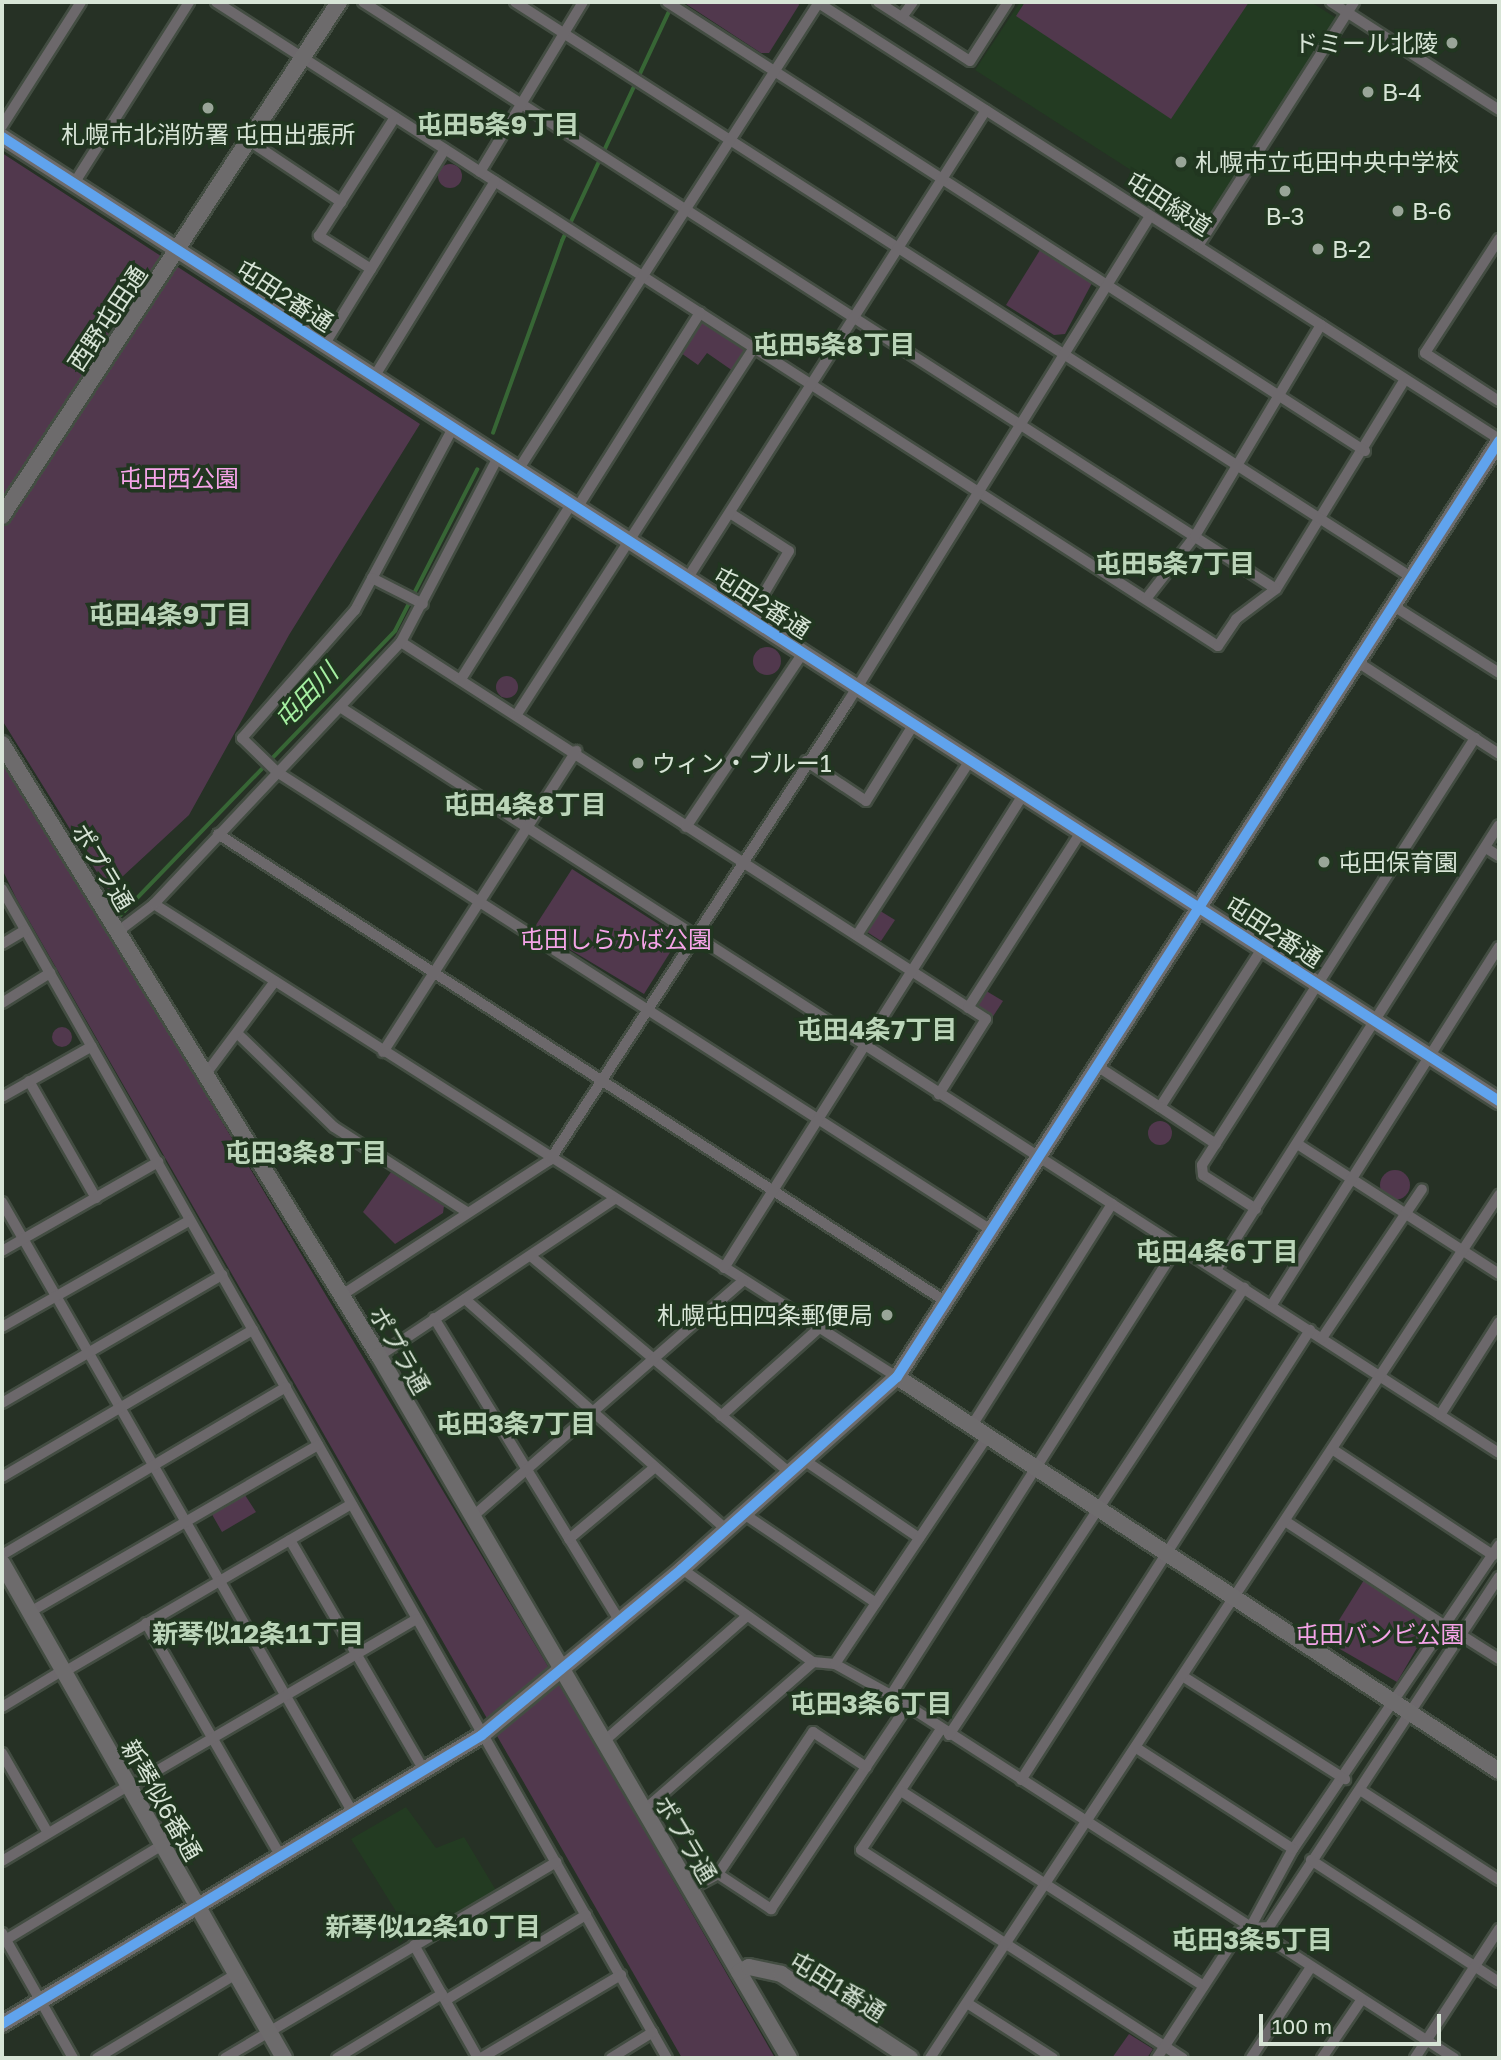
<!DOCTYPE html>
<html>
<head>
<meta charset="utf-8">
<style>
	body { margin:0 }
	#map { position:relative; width:1501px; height:2060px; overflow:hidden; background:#263125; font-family:"Golos Text","Noto Sans JP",sans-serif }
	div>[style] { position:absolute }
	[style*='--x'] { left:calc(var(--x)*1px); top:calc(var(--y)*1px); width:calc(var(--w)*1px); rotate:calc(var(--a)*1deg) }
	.built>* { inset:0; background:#233b22 }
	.green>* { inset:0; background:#51384d }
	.round { border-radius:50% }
	.stream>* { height:3.5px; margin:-1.75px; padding:0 1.75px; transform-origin:1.75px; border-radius:1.75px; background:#376635 }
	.roads { filter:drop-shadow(2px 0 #434d42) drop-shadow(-2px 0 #434d42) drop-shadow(0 2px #434d42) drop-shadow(0 -2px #434d42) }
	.street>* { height:10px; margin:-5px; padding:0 5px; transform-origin:5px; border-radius:5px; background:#6c686b }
	.secondary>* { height:16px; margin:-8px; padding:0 8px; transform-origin:8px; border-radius:8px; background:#6d6b6c }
	.cycleway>* { height:10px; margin:-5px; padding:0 5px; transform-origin:5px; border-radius:5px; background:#60a3ed }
	.dots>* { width:19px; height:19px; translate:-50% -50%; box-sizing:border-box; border:4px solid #213620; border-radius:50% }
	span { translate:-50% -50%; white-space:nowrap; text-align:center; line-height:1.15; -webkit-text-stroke:7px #213620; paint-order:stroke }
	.poi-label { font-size:24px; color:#d7e4d6 }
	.right { translate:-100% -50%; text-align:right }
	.left { translate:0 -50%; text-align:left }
	.street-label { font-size:24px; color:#d7e4d6 }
	.park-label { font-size:24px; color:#f5a4e8 }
	.neighbourhood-label { font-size:26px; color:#bbd5b9; font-weight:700 }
	.water-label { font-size:26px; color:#a5efa1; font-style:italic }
	.frame { position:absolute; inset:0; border:4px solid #d7e4d6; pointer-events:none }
	.scale { position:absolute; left:1259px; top:2014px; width:182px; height:32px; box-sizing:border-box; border:4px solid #d7e4d6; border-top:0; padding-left:9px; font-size:21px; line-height:24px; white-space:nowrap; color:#d7e4d6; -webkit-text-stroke:5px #213620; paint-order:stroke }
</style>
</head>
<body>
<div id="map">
	<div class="built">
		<i style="clip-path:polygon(1020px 2px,1311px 2px,1336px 18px,1207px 219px,975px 70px)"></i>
		<i style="clip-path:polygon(406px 1807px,436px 1848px,464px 1837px,497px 1892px,415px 1942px,351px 1839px)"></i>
	</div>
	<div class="green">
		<i style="clip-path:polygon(683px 2px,798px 2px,799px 5px,769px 53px,761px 53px)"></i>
		<i style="clip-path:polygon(1025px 2px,1249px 2px,1171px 119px,1016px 16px)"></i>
		<i style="clip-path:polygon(2px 153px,420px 424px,289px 635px,189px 815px,108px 890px,2px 720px)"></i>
		<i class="round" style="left:438px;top:164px;width:24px;height:24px"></i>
		<i style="clip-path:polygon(1040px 250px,1092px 283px,1065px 334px,1054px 335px,1006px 305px)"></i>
		<i style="clip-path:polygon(705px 317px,750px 348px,733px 371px,707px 353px,698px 365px,681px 353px)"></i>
		<i class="round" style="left:753px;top:647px;width:28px;height:28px"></i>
		<i class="round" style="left:496px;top:676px;width:22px;height:22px"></i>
		<i style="clip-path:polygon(2px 754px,604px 1760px,775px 2058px,682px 2058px,16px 898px,2px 869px)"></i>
		<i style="clip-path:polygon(572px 869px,674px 934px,676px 943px,644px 994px,534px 928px)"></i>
		<i style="clip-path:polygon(877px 909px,895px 920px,881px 941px,864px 930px)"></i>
		<i style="clip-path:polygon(983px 989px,1003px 1001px,992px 1018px,972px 1005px)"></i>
		<i class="round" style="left:52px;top:1027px;width:20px;height:20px"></i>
		<i class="round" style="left:1148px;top:1121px;width:24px;height:24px"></i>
		<i class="round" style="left:1380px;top:1170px;width:30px;height:30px"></i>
		<i style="clip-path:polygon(391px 1172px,444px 1206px,443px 1213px,395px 1244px,363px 1212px)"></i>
		<i style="clip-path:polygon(243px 1492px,256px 1512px,222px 1532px,210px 1511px)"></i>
		<i style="clip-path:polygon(1364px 1580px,1431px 1624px,1397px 1682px,1326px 1641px)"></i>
		<i style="clip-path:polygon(1129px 2034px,1153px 2049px,1147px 2058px,1112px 2058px)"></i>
	</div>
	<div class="stream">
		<i style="--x:493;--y:433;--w:204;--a:-70.2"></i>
		<i style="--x:562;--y:241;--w:258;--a:-65"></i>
		<i style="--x:118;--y:918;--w:399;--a:-46"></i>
		<i style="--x:395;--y:631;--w:181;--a:-63"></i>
	</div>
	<div class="roads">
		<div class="street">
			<i style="--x:216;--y:2;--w:1191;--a:32.73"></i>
			<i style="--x:1218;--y:646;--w:32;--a:-56"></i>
			<i style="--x:1236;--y:619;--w:50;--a:-36.9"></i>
			<i style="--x:1276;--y:589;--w:246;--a:-58.4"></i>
			<i style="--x:363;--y:2;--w:1085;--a:32.74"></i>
			<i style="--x:515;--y:2;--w:1065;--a:32.69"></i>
			<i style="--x:667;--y:2;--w:830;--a:32.75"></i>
			<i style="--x:817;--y:2;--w:810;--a:32.65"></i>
			<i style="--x:878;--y:2;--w:109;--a:32.7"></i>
			<i style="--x:970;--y:61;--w:70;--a:-57.2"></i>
			<i style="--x:1331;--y:2;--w:200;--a:32.7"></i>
			<i style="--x:902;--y:17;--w:19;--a:-54"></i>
			<i style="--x:2;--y:126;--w:147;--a:-57.5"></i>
			<i style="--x:248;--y:140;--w:112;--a:33.7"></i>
			<i style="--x:480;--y:172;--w:199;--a:-58.8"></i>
			<i style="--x:73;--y:185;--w:217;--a:-57.6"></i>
			<i style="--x:1499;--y:239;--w:136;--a:123"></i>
			<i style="--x:1425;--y:353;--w:88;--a:33"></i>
			<i style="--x:1198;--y:246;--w:290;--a:-57.4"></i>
			<i style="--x:371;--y:269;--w:62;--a:-147.6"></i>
			<i style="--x:319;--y:236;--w:141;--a:-57.4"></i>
			<i style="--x:324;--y:345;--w:230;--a:-58.3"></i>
			<i style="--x:374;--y:377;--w:230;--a:-58.3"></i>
			<i style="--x:453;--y:428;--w:207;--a:118.3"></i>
			<i style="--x:355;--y:610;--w:171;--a:131.4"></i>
			<i style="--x:242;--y:738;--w:49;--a:44.2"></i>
			<i style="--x:277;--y:772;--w:848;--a:32.68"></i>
			<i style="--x:518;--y:470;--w:556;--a:-57.25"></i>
			<i style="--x:577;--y:508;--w:231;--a:-57.8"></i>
			<i style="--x:730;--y:513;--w:70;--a:32.8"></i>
			<i style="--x:789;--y:551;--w:79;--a:120.5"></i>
			<i style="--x:372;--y:578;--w:57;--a:27"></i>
			<i style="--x:687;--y:579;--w:556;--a:-57.48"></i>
			<i style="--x:1146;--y:599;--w:80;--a:-52.1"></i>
			<i style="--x:1195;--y:536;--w:246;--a:-59.2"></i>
			<i style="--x:1392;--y:605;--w:127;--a:32.4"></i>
			<i style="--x:401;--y:642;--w:696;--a:32.8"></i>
			<i style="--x:986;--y:1019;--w:89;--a:122.1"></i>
			<i style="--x:1356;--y:661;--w:171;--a:33"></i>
			<i style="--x:461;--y:679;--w:207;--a:-57.8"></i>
			<i style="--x:340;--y:707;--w:1378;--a:32.77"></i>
			<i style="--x:517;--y:714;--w:437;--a:-57.1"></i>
			<i style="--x:806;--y:761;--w:72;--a:33.7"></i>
			<i style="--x:866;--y:801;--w:91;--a:-58.1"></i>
			<i style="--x:686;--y:827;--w:210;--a:-56.1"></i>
			<i style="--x:218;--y:834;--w:864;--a:32.72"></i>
			<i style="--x:1486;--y:848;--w:15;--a:32"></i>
			<i style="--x:2;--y:889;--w:1345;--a:60.37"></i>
			<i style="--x:154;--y:904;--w:881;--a:32.48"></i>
			<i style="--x:116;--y:933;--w:48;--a:-37.3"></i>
			<i style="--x:154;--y:904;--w:360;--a:-46.7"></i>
			<i style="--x:401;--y:642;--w:209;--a:-62.3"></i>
			<i style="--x:857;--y:935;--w:208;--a:-57.1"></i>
			<i style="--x:2;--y:944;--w:27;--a:-31"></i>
			<i style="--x:2;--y:1003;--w:57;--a:-32"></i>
			<i style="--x:968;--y:1008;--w:209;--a:-57.3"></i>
			<i style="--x:239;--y:1035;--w:132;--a:44.1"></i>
			<i style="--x:334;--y:1127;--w:158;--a:32.6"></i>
			<i style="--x:383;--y:1052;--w:358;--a:-57.3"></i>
			<i style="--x:1097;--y:1066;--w:75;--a:33.1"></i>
			<i style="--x:1160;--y:1107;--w:188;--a:-57.2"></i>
			<i style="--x:205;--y:1075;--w:117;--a:-53.3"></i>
			<i style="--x:29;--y:1081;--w:135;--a:60.2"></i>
			<i style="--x:2;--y:1097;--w:103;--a:-29.5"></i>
			<i style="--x:1160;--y:1107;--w:67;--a:33.5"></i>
			<i style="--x:1299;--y:1145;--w:238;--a:32.8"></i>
			<i style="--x:2;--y:1202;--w:705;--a:60.12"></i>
			<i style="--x:1256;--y:1209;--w:63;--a:-147.3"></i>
			<i style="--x:1203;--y:1175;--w:10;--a:-96"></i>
			<i style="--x:1202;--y:1165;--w:507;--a:-57.41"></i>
			<i style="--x:2;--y:1251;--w:180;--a:-29.7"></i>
			<i style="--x:533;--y:1258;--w:334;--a:39.9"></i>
			<i style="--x:724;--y:1268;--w:560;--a:-57.7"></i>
			<i style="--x:1216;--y:1270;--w:527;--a:-57.55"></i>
			<i style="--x:342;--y:1295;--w:248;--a:-33"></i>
			<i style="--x:550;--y:1160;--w:546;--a:-56.95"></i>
			<i style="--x:848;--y:702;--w:572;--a:-58.14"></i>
			<i style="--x:465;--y:1299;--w:348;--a:41.4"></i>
			<i style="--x:1271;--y:1306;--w:425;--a:-57.6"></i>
			<i style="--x:434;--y:1318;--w:356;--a:58.5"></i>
			<i style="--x:2;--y:1327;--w:216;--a:-29.6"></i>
			<i style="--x:1322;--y:1338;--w:179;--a:-56.1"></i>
			<i style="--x:379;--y:1356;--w:281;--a:-33.7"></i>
			<i style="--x:2;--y:1403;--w:255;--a:-30.2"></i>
			<i style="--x:1440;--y:1415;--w:110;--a:-57.6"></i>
			<i style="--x:721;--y:1416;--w:130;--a:-41.9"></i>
			<i style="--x:971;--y:1427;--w:264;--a:-57.7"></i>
			<i style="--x:1332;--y:1449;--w:193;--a:33.4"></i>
			<i style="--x:804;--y:1460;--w:139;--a:34.1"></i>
			<i style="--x:2;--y:1477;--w:291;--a:-30.4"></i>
			<i style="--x:744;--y:1514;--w:159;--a:34"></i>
			<i style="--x:471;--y:1518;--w:361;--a:-41.1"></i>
			<i style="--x:1285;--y:1521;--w:186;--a:33.2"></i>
			<i style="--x:569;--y:1539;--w:112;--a:-39.9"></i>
			<i style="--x:290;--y:1540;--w:266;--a:59.8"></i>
			<i style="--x:1499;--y:1545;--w:367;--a:124.1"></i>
			<i style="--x:1293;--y:1849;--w:90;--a:118.6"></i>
			<i style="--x:1250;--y:1928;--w:19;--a:-3"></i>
			<i style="--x:1269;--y:1927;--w:419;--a:-56.7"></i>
			<i style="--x:2;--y:1555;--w:330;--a:-30.6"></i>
			<i style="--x:682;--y:1569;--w:161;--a:35.4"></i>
			<i style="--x:813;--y:1662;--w:22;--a:5"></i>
			<i style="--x:835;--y:1664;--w:64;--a:29"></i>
			<i style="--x:891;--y:1695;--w:670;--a:32.81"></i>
			<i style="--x:30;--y:1612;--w:333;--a:-30.1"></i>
			<i style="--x:146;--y:1623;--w:268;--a:60"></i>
			<i style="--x:1458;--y:1633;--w:49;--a:32.4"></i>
			<i style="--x:835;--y:1664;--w:273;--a:-56.2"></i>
			<i style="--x:64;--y:1672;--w:333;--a:-30.3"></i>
			<i style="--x:1184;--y:1677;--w:191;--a:32.4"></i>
			<i style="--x:891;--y:1695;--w:534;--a:-57.47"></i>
			<i style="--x:2;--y:1707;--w:71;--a:-31.2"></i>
			<i style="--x:941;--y:1729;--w:145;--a:123.5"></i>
			<i style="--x:861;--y:1850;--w:383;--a:32.9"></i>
			<i style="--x:949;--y:1735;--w:536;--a:-56.58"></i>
			<i style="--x:603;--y:1742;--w:191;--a:-41.2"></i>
			<i style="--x:1138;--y:1749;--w:184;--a:32.8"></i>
			<i style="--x:2;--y:1753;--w:92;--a:60.1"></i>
			<i style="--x:1021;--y:1780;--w:535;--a:-57.29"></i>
			<i style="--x:129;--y:1787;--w:333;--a:-30.3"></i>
			<i style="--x:1360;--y:1790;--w:166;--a:32.9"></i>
			<i style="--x:901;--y:1791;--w:360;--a:32.8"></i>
			<i style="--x:643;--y:1811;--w:226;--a:-41.2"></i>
			<i style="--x:1311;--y:1860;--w:224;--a:33"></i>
			<i style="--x:2;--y:1861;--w:147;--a:-30.8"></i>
			<i style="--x:718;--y:1874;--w:64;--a:33.4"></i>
			<i style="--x:771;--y:1909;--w:244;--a:-56.2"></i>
			<i style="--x:690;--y:1889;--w:32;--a:-28"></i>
			<i style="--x:718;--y:1874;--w:171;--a:-56.2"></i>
			<i style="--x:813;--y:1732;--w:64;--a:33.4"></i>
			<i style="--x:2;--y:1933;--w:144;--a:60.4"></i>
			<i style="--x:2;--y:1942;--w:187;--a:-31.2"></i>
			<i style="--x:414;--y:1945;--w:130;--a:60.5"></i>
			<i style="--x:446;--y:2000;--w:164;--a:-31.3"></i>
			<i style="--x:967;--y:2003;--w:102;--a:32.6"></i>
			<i style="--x:97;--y:2058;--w:162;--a:-31.1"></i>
			<i style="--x:225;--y:2058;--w:385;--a:-30.6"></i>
			<i style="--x:337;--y:2058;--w:123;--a:-31.4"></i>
			<i style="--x:481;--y:2058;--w:163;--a:-30.7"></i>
			<i style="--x:611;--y:2058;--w:49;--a:-31.8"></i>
			<i style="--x:930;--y:2058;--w:1034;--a:-56.6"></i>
			<i style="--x:1157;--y:2058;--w:150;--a:-56.9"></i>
			<i style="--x:1239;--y:1932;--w:12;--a:-20"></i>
			<i style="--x:1251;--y:2058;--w:109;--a:-56.6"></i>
			<i style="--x:1322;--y:2058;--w:71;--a:-55.9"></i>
			<i style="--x:1415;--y:2058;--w:154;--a:-56.9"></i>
		</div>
		<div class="secondary">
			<i style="--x:2;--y:137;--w:1781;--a:32.78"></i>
			<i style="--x:2;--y:516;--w:615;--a:-56.75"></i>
			<i style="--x:2;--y:744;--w:719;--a:58.37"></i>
			<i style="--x:379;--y:1356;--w:813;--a:59.71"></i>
			<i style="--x:897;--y:1377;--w:719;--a:33.2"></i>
			<i style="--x:2;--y:1563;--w:570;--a:60.33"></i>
			<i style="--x:739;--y:1972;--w:11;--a:-27"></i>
			<i style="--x:749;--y:1967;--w:33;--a:12"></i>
			<i style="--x:781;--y:1974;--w:154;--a:33.1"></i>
			<i style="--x:2;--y:2024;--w:560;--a:-31.05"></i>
			<i style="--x:482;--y:1735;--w:260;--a:-39.7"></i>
			<i style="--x:682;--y:1569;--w:288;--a:-41.8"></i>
			<i style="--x:897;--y:1377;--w:1113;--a:-57.25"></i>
		</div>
	</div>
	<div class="cycleway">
		<i style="--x:2;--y:137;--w:1781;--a:32.78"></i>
		<i style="--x:2;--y:2024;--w:560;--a:-31.05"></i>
		<i style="--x:482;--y:1735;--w:260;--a:-39.7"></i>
		<i style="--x:682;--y:1569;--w:288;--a:-41.8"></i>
		<i style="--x:897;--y:1377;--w:1113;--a:-57.25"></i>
	</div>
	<div class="dots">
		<i style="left:1452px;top:43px;background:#99a598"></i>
		<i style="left:1368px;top:92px;background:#99a598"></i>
		<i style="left:208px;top:108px;background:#99a598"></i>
		<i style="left:1181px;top:162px;background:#99a598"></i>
		<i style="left:1285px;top:191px;background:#99a598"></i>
		<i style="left:1398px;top:211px;background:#99a598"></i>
		<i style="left:1318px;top:249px;background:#99a598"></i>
		<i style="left:638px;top:763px;background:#99a598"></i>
		<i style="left:1324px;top:862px;background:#99a598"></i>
		<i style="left:887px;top:1315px;background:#99a598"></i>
	</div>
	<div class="poi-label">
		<span class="right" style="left:1438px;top:43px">ドミール北陵</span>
		<span class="left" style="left:1382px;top:92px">B-4</span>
		<span style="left:208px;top:134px">札幌市北消防署 屯田出張所</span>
		<span class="left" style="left:1195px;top:162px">札幌市立屯田中央中学校</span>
		<span class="left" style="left:1412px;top:211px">B-6</span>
		<span style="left:1285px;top:216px">B-3</span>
		<span class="left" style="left:1332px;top:249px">B-2</span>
		<span class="left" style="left:652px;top:763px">ウィン・ブルー1</span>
		<span class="left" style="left:1338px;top:862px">屯田保育園</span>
		<span class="right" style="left:873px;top:1315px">札幌屯田四条郵便局</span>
	</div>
	<div class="street-label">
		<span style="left:1169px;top:203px;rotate:33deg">屯田緑道</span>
		<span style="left:285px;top:295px;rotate:33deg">屯田2番通</span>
		<span style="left:107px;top:318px;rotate:-56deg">西野屯田通</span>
		<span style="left:762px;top:602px;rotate:33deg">屯田2番通</span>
		<span style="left:103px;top:867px;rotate:59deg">ポプラ通</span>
		<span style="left:1274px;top:931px;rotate:33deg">屯田2番通</span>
		<span style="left:400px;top:1350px;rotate:60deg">ポプラ通</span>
		<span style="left:162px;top:1800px;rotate:60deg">新琴似6番通</span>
		<span style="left:686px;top:1839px;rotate:59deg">ポプラ通</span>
		<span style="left:838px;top:1986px;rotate:32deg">屯田1番通</span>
	</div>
	<div class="park-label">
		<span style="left:179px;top:478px">屯田西公園</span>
		<span style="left:616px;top:939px">屯田しらかば公園</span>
		<span style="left:1380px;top:1634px">屯田バンビ公園</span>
	</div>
	<div class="neighbourhood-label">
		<span style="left:498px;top:125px">屯田5条9丁目</span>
		<span style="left:834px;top:345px">屯田5条8丁目</span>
		<span style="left:1175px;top:564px">屯田5条7丁目</span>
		<span style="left:170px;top:615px">屯田4条9丁目</span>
		<span style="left:525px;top:805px">屯田4条8丁目</span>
		<span style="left:877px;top:1030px">屯田4条7丁目</span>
		<span style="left:306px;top:1153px">屯田3条8丁目</span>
		<span style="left:1217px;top:1252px">屯田4条6丁目</span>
		<span style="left:516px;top:1424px">屯田3条7丁目</span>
		<span style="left:258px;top:1634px">新琴似12条11丁目</span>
		<span style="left:871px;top:1704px">屯田3条6丁目</span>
		<span style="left:433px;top:1927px">新琴似12条10丁目</span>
		<span style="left:1252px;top:1940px">屯田3条5丁目</span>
	</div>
	<div class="water-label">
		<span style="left:306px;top:696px;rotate:-46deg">屯田川</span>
	</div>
	<div class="frame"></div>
	<div class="scale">100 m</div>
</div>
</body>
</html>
